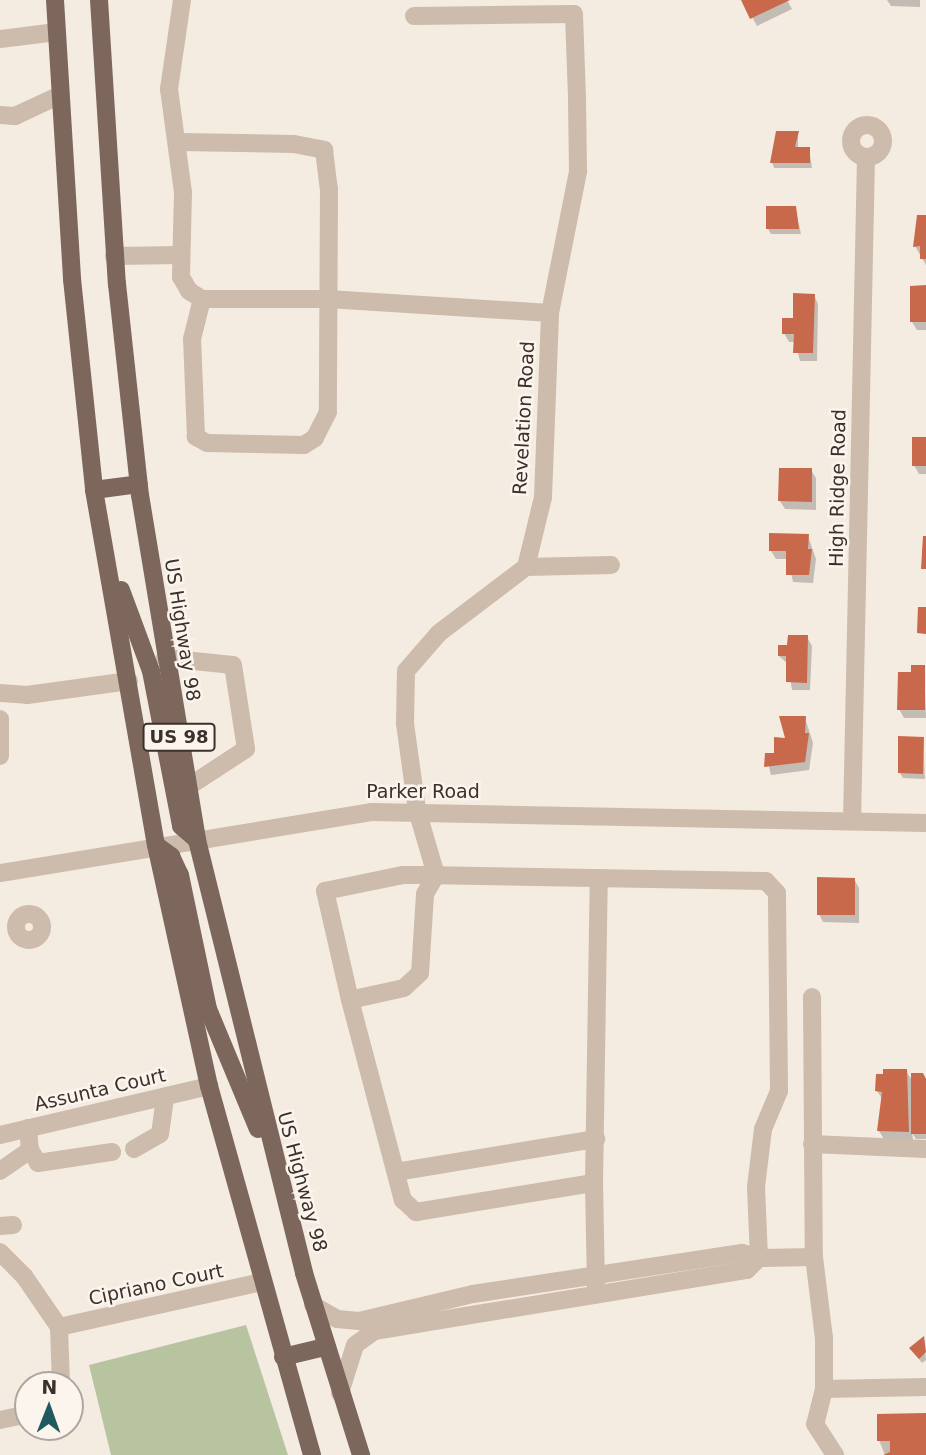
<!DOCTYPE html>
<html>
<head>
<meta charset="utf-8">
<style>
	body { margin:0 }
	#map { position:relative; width:926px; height:1455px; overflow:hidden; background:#f4ebe1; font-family:"DejaVu Sans",sans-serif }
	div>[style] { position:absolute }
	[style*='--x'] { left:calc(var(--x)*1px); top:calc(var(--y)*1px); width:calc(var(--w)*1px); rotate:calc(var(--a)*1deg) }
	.green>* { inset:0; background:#b8c4a0 }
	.shadow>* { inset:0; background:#0003 }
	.building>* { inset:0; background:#c8694b }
	.minor>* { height:18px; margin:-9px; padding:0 9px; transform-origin:9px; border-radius:9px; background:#cdbbac }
	.minor>.ring { margin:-9px; padding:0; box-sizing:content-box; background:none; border:18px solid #cdbbac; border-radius:50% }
	.major>* { height:18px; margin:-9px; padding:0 9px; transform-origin:9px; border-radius:9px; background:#7d675c }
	span { translate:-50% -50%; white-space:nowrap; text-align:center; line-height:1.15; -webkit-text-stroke:5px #fbf5ee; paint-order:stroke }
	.shield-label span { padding:2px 5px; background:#fbf5ee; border:2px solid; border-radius:5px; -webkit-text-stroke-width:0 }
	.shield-label { font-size:18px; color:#3b302b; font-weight:700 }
	.street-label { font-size:19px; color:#3b302b }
	.north { position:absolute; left:14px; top:1371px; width:70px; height:70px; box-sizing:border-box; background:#fbf5ee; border:2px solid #aea6a0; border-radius:50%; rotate:1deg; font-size:19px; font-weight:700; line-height:28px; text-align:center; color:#3b302b }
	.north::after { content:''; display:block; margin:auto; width:24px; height:32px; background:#1f5a5e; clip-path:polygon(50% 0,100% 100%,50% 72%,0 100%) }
</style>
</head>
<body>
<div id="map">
	<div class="green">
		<i style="clip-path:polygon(246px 1325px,288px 1455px,111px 1455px,89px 1365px)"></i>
	</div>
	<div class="shadow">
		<i style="clip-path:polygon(743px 0,787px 0,792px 9px,757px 26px)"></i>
		<i style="clip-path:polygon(887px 0,920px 0,920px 7px,891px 6px)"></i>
		<i style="clip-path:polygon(798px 133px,798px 149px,809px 149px,812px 168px,774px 168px,772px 162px)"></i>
		<i style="clip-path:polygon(795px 207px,801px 234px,771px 234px,768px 229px)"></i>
		<i style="clip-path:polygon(926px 217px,926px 265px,915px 246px)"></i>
		<i style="clip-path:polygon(926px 287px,926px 330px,917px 330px,912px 322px)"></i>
		<i style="clip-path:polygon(814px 295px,818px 304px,817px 361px,800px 361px,795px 342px,789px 342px,784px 333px)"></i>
		<i style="clip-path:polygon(926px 439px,926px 474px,919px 474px,914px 465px)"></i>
		<i style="clip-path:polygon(811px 470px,816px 478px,816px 510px,785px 509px,780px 501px)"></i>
		<i style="clip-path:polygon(808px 536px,816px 559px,813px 583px,793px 582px,788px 559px,776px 559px,771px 551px)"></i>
		<i style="clip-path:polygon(807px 637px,812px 646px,810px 690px,792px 690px,788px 664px,779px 656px)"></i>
		<i style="clip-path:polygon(924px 667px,926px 718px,904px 718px,899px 709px,913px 674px)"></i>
		<i style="clip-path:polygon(805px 718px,813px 743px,809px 770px,771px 775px,766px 755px,776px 755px)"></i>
		<i style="clip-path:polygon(923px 739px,925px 779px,903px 778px,900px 773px)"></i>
		<i style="clip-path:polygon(854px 879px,859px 888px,859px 923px,823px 922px,819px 914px)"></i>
		<i style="clip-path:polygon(906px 1071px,926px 1102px,926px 1139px,916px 1139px,912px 1133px,913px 1140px,884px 1139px,879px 1131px,883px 1100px,877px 1091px)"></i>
		<i style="clip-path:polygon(924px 1339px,926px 1360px,922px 1363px,915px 1354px)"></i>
		<i style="clip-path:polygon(926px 1415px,926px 1455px,885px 1455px,879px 1440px)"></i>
	</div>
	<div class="building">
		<i style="clip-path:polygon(741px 0,790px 0,750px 19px)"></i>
		<i style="clip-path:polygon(776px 131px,799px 131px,795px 147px,810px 147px,810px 163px,770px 163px)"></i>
		<i style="clip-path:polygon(766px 206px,796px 206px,799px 229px,766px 229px)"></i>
		<i style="clip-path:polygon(917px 215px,926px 215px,926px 259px,920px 259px,920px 246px,913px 247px)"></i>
		<i style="clip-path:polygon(926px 285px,926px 322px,910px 322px,910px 286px)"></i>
		<i style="clip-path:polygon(793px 293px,815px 294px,813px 353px,793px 353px,794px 334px,782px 334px,782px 318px,793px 318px)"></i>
		<i style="clip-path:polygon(912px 437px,926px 437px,926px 466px,912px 466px)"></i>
		<i style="clip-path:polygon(779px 468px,812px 468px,812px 502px,778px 501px)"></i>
		<i style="clip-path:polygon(769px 533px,809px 534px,808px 549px,812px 549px,809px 575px,786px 575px,786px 551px,769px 551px)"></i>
		<i style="clip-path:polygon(923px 536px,926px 536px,926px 569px,921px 569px)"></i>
		<i style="clip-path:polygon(918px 607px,926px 607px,926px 634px,917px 633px)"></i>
		<i style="clip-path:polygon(788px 635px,808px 635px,807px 683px,786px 682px,786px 656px,778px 656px,778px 645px,787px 645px)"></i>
		<i style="clip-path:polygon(911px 665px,925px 665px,925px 710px,897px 710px,898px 672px,911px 672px)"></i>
		<i style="clip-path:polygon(779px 716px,806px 716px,805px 733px,809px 733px,805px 762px,764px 767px,765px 753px,774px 753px,774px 737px,785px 738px)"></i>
		<i style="clip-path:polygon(898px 736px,924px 737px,923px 774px,898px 773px)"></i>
		<i style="clip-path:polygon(817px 877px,855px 878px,855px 915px,817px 915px)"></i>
		<i style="clip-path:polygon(883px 1069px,907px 1069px,909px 1132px,877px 1131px,882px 1092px,875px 1091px,876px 1074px,883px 1074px)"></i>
		<i style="clip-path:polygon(911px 1073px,923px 1073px,926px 1079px,926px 1134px,911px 1134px)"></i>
		<i style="clip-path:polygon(924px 1336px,926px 1352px,919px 1359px,909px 1348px)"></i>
		<i style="clip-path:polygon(926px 1413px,926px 1455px,883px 1455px,890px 1452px,890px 1441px,877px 1441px,877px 1414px)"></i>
	</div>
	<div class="minor">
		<i style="--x:182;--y:0;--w:90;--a:98.3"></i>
		<i style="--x:169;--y:89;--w:105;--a:82.3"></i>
		<i style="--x:183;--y:193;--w:84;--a:91.4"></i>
		<i style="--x:181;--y:277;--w:16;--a:60"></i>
		<i style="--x:189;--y:291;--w:15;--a:32"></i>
		<i style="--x:202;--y:299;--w:126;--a:0"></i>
		<i style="--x:328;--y:299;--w:222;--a:3.6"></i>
		<i style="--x:0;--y:39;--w:57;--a:-7"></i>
		<i style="--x:0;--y:115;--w:15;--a:4"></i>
		<i style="--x:15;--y:116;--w:50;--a:-25"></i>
		<i class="ring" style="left:851px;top:125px;width:14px;height:14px"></i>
		<i style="--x:180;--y:142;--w:114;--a:1"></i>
		<i style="--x:294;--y:144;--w:31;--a:11"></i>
		<i style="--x:324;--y:150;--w:39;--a:83"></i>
		<i style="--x:329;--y:189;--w:223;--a:90.3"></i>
		<i style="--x:328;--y:412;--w:29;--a:117"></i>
		<i style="--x:315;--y:438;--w:13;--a:148"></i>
		<i style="--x:304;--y:445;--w:97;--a:-178.8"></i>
		<i style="--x:207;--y:443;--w:13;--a:-151"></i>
		<i style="--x:196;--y:437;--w:98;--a:-92.3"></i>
		<i style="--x:192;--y:339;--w:41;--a:-76"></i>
		<i style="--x:114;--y:256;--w:66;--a:-0.9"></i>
		<i style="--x:526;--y:567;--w:85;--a:-1.3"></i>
		<i style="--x:165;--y:658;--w:68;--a:5.9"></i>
		<i style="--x:233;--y:665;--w:85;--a:81.2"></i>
		<i style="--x:246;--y:749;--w:69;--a:146.8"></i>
		<i style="--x:0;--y:693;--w:27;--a:4"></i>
		<i style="--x:27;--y:695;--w:103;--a:-7.8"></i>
		<i style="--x:0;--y:719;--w:37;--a:90"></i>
		<i style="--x:852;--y:821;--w:664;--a:-88.79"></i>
		<i style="--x:0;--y:873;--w:376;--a:-9.3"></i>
		<i style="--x:371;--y:812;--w:555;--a:1.14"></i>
		<i style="--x:436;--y:875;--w:22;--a:120"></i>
		<i style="--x:425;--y:894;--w:79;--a:93.6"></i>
		<i style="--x:420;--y:973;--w:22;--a:137"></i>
		<i style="--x:404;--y:988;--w:55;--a:167.5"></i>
		<i style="--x:350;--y:1000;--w:207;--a:75.2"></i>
		<i style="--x:403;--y:1200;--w:18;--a:43"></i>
		<i style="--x:416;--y:1212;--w:180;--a:-9.3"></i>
		<i style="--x:594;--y:1183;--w:305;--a:-89.1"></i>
		<i class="ring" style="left:16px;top:914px;width:8px;height:8px"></i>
		<i style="--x:812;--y:997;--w:260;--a:89.6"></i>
		<i style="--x:350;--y:1000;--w:112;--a:-102.9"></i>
		<i style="--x:325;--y:891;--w:80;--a:-11.6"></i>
		<i style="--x:403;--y:875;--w:33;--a:0"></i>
		<i style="--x:28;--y:1128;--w:22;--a:85"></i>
		<i style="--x:30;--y:1150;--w:15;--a:58"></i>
		<i style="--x:38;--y:1163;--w:75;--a:-8.5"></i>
		<i style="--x:0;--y:1135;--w:215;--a:-13.2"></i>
		<i style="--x:812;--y:1144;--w:114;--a:2.5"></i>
		<i style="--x:134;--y:1149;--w:30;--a:-30"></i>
		<i style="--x:160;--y:1134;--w:37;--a:-82"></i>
		<i style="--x:0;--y:1171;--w:37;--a:-35"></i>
		<i style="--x:396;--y:1172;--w:203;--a:-9.4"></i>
		<i style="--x:594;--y:1183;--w:104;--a:88.9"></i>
		<i style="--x:0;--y:1226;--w:13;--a:-4"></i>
		<i style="--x:0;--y:1252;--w:34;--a:45"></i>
		<i style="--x:24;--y:1276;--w:62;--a:55.5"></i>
		<i style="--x:59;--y:1327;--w:58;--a:88"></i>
		<i style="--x:313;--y:1305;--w:28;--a:30"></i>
		<i style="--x:337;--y:1319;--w:22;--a:5"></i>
		<i style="--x:359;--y:1321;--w:117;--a:-13.3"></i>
		<i style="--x:473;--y:1294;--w:272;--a:-8.7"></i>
		<i style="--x:742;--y:1253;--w:18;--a:16"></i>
		<i style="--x:759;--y:1258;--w:55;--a:-1"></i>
		<i style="--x:814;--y:1257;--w:82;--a:83"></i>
		<i style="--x:824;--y:1338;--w:51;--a:90"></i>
		<i style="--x:824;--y:1389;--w:102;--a:-1.1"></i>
		<i style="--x:59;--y:1327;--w:208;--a:-12.5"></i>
		<i style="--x:824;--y:1389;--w:36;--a:104"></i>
		<i style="--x:815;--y:1424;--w:37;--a:57"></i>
		<i style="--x:340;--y:1393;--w:50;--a:-72.6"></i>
		<i style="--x:355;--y:1345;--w:24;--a:-36"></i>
		<i style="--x:374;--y:1331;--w:378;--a:-9.3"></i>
		<i style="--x:747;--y:1270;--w:17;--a:-45"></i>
		<i style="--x:759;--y:1258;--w:71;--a:-92.4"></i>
		<i style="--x:756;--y:1187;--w:58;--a:-83.1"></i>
		<i style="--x:763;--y:1129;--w:41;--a:-67.2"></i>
		<i style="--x:779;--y:1091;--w:198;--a:-90.6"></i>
		<i style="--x:777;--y:893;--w:16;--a:-133"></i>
		<i style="--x:766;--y:881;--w:330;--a:-179"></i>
		<i style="--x:436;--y:875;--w:68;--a:-106.3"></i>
		<i style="--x:417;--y:810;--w:88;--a:-97.9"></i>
		<i style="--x:405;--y:723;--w:52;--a:-88.9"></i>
		<i style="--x:406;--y:671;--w:50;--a:-49"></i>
		<i style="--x:439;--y:633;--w:109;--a:-37.2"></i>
		<i style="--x:526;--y:567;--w:72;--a:-76.3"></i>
		<i style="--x:543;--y:497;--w:184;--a:-87.8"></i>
		<i style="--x:550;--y:313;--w:145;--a:-78.8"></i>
		<i style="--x:578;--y:171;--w:74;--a:-90.8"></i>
		<i style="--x:577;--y:97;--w:83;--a:-92.1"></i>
		<i style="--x:574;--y:14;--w:160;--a:179.3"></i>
		<i style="--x:0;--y:1420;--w:29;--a:-12"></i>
	</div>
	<div class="major">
		<i style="--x:55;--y:0;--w:280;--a:86.5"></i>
		<i style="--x:72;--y:279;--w:212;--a:84"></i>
		<i style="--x:94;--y:490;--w:360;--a:80.1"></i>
		<i style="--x:156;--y:845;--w:247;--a:77.6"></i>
		<i style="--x:209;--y:1086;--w:383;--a:74.4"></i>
		<i style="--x:99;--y:0;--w:285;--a:86.4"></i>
		<i style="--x:117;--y:284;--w:212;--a:83.8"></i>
		<i style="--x:140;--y:495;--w:350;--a:80.6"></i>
		<i style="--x:197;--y:840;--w:446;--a:76.1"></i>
		<i style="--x:304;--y:1273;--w:191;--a:72.6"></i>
		<i style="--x:94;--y:490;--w:45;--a:-7.6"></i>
		<i style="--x:121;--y:590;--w:86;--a:69.7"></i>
		<i style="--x:151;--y:671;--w:158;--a:79"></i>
		<i style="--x:181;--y:826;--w:21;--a:41"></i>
		<i style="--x:156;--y:845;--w:19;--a:36"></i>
		<i style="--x:171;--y:856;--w:21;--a:65"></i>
		<i style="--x:180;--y:875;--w:137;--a:78.2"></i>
		<i style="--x:208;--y:1009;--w:130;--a:67.4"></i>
		<i style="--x:283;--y:1357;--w:43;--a:-13.4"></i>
	</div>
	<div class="shield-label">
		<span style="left:179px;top:737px">US 98</span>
	</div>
	<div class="street-label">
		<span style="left:524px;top:418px;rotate:-87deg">Revelation Road</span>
		<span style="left:838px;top:488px;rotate:-89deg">High Ridge Road</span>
		<span style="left:182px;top:630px;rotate:81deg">US Highway 98</span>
		<span style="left:423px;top:792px">Parker Road</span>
		<span style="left:100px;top:1090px;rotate:-13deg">Assunta Court</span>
		<span style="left:302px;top:1182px;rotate:75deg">US Highway 98</span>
		<span style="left:156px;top:1285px;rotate:-12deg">Cipriano Court</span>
	</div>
	<div class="north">N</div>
</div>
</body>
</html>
